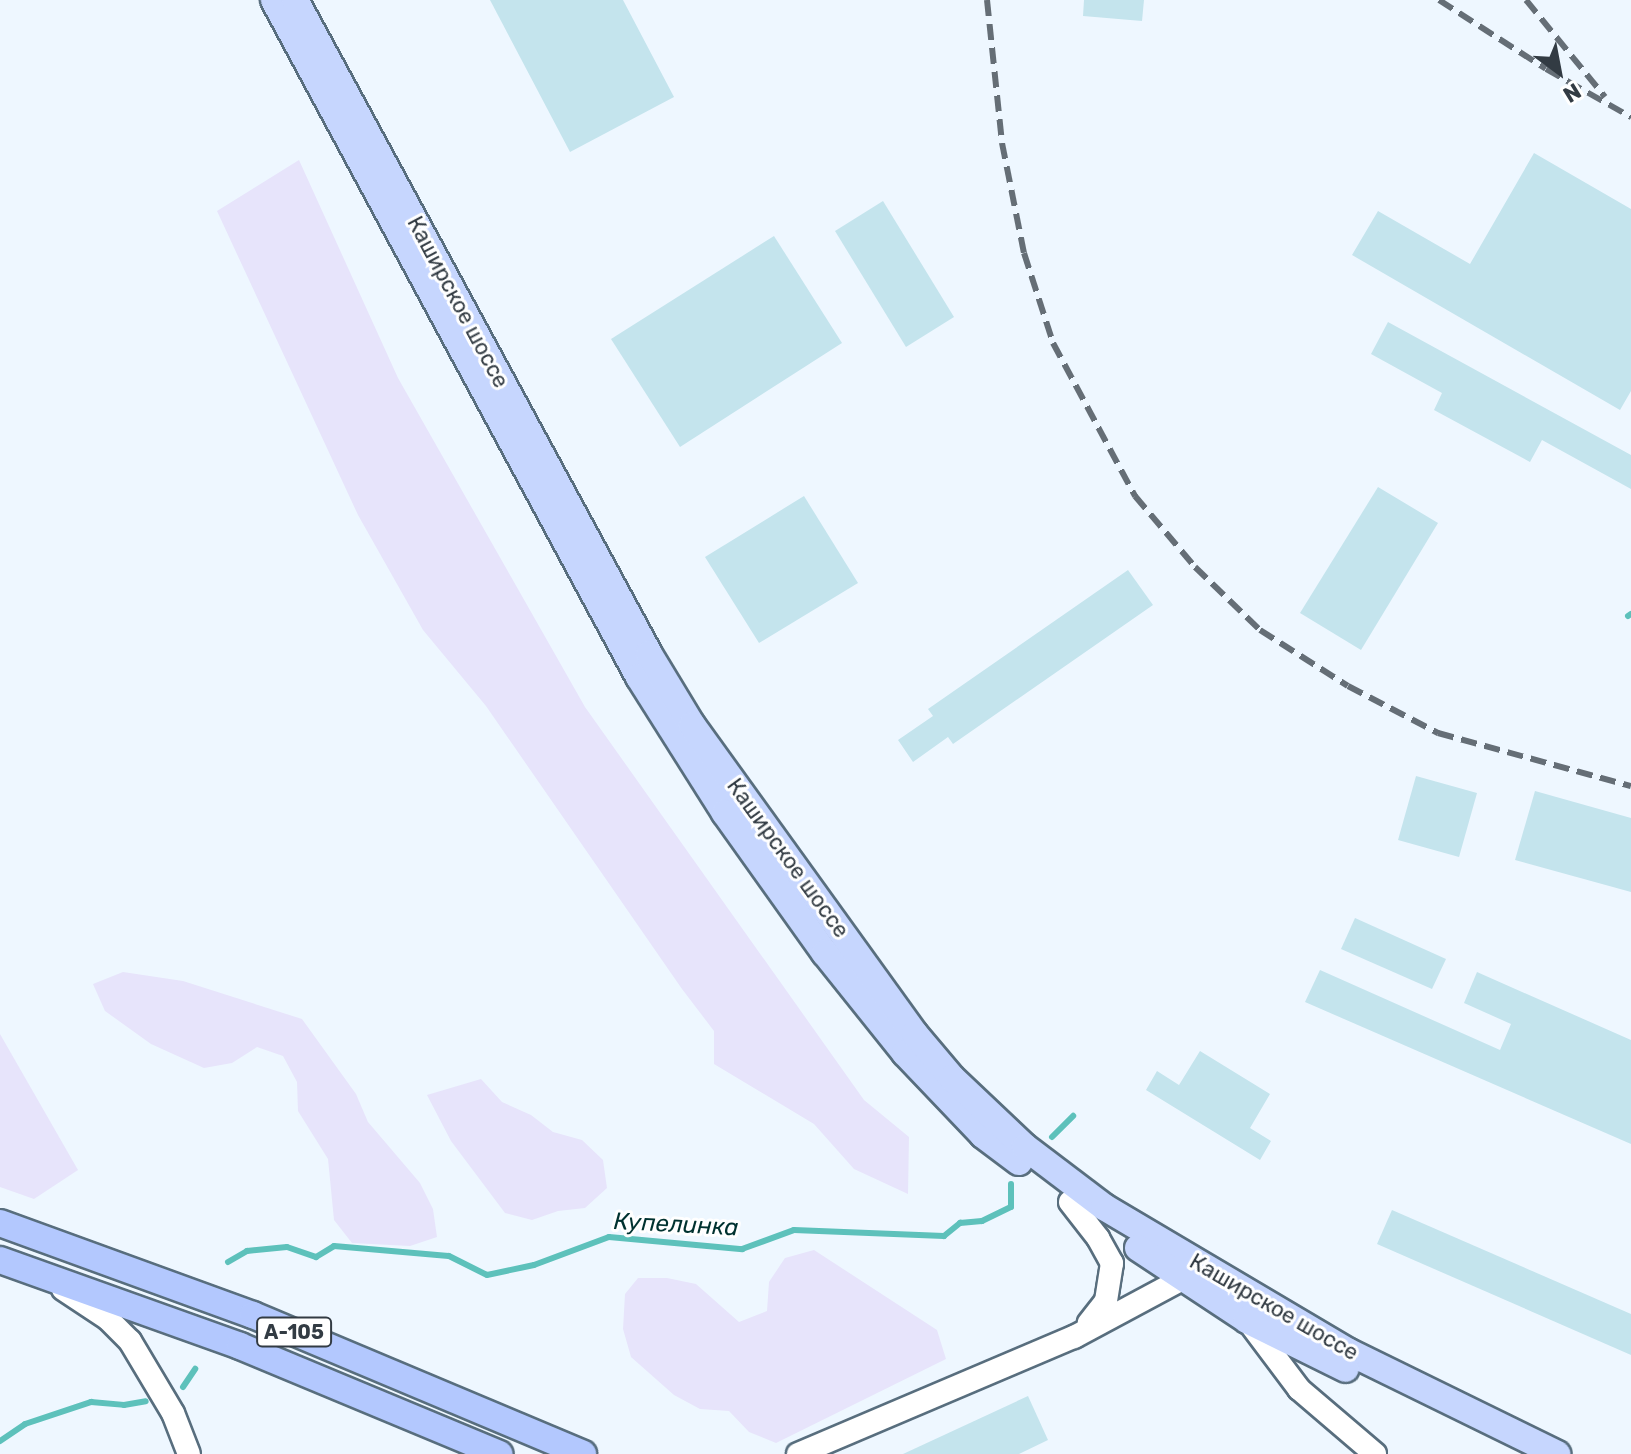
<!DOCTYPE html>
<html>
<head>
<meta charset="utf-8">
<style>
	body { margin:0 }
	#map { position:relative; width:1631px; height:1454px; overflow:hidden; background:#eef7ff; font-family:Rubik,sans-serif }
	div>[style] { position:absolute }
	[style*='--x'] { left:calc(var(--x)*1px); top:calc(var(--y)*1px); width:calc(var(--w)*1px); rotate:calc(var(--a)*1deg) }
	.green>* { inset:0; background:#e7e4fb }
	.stream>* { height:6px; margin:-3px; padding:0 3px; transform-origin:3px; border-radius:3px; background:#5dc1bb }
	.building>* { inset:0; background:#c4e4ed }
	.roads { filter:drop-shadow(2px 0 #586e7e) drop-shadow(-2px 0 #586e7e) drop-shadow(0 2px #586e7e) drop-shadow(0 -2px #586e7e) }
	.secondary>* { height:22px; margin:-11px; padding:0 11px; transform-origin:11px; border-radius:11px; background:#fff }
	.primary>* { height:26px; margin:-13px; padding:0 13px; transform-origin:13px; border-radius:13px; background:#c6d6fe }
	.trunk>* { height:26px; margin:-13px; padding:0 13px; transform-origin:13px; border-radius:13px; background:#b3c8fe }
	.rail>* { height:6px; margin-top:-3px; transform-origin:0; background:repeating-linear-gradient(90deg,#656e76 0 16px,transparent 0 24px) }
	span { translate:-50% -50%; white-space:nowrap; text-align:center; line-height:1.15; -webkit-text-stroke:6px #fff; paint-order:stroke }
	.shield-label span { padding:2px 6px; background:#fff; border:2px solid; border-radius:6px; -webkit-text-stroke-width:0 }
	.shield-label { font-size:20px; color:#323b43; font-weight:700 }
	.street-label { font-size:22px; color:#323b43 }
	.water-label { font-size:24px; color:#003230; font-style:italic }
	.north { position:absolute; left:1519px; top:32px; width:80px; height:80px; -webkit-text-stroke:6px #fff; paint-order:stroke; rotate:148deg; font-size:22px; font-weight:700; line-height:32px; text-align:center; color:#323b43 }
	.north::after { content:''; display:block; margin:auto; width:28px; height:36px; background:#323b43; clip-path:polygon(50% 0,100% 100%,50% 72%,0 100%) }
</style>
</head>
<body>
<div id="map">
	<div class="green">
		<i style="clip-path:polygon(299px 160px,398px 378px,585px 707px,864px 1100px,909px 1137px,908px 1194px,854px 1169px,814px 1124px,714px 1064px,714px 1031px,682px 989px,486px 706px,423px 630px,358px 515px,217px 211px)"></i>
		<i style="clip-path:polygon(123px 972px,183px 981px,302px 1019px,356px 1094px,368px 1122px,420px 1183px,433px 1209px,437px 1237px,410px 1246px,352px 1243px,334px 1220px,328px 1159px,298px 1111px,297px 1082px,283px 1056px,257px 1047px,232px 1063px,204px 1068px,151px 1044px,105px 1011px,93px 984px)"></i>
		<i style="clip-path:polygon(0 1034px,78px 1170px,34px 1199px,0 1187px)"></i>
		<i style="clip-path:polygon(481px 1079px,502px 1102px,531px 1115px,553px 1132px,582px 1140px,603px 1160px,607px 1188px,585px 1208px,558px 1211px,532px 1220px,505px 1213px,451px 1141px,427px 1095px)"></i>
		<i style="clip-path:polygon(814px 1250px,937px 1330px,946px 1359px,776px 1443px,749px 1432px,729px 1411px,700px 1409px,674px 1395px,631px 1357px,623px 1329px,625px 1294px,638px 1278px,667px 1278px,696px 1284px,739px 1322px,767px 1311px,769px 1282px,785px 1258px)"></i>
	</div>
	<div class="stream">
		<i style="--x:1628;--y:616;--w:4;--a:-34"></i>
		<i style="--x:1052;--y:1137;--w:30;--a:-45"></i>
		<i style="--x:228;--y:1262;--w:22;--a:-30"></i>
		<i style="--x:247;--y:1251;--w:40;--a:-5.7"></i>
		<i style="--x:287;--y:1247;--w:31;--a:19"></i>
		<i style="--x:316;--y:1257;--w:21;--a:-31"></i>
		<i style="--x:334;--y:1246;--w:115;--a:5"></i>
		<i style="--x:449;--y:1256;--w:42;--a:26.6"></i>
		<i style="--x:487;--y:1275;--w:48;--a:-12"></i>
		<i style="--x:534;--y:1265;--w:80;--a:-20.5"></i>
		<i style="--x:609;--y:1237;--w:134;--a:5.2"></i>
		<i style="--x:742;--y:1249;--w:55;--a:-20.1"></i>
		<i style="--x:794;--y:1230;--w:150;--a:2.3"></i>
		<i style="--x:944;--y:1236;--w:21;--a:-39"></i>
		<i style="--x:960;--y:1223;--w:22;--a:-5"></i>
		<i style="--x:982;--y:1221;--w:32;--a:-26"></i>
		<i style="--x:1011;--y:1207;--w:23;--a:-90"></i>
		<i style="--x:183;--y:1387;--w:22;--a:-56"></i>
		<i style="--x:0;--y:1441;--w:30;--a:-34"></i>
		<i style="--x:25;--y:1424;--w:70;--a:-18.4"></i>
		<i style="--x:91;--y:1402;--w:33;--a:5"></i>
		<i style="--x:124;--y:1405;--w:22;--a:-10"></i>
	</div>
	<div class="building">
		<i style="clip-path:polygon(490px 0,623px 0,674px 97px,570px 152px)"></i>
		<i style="clip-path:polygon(1084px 0,1144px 0,1142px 21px,1083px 16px)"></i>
		<i style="clip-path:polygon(1534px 153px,1631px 209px,1631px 391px,1620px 410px,1352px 255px,1378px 211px,1470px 264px)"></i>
		<i style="clip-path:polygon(883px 201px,954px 317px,906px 347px,835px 231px)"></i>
		<i style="clip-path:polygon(774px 236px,842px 343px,680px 447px,611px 339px)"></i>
		<i style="clip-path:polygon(1388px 322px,1631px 455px,1631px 489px,1542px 440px,1530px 462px,1434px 410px,1442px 393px,1371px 354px)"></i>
		<i style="clip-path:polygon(1378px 487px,1438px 523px,1361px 650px,1300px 613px)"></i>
		<i style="clip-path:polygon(804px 496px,858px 583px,759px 643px,705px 557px)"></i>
		<i style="clip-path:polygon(1128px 570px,1153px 605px,953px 744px,948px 737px,913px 762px,898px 740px,933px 716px,928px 709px)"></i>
		<i style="clip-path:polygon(1416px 776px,1477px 793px,1459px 857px,1398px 840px)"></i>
		<i style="clip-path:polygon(1535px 791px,1631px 818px,1631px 892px,1515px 860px)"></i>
		<i style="clip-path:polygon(1355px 918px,1446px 959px,1432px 989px,1341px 949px)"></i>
		<i style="clip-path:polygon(1320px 970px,1500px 1050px,1511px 1024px,1464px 1003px,1477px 972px,1631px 1040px,1631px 1144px,1305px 1002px)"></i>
		<i style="clip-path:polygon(1200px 1051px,1270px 1094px,1250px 1128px,1271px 1141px,1260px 1160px,1146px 1090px,1157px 1071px,1179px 1085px)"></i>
		<i style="clip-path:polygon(1392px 1210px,1631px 1314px,1631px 1355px,1377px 1244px)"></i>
		<i style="clip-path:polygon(1028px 1396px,1048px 1440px,1019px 1454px,903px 1454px)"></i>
	</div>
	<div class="roads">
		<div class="secondary">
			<i style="--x:1070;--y:1202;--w:46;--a:52.1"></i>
			<i style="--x:1098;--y:1238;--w:29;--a:61"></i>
			<i style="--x:1112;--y:1263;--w:38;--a:99"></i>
			<i style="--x:1106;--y:1301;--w:28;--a:128"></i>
			<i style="--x:63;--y:1289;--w:54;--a:33.7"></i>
			<i style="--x:108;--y:1319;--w:31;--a:45"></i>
			<i style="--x:130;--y:1341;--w:84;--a:59.2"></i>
			<i style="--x:173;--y:1413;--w:44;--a:68.7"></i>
			<i style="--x:1248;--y:1321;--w:85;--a:53.1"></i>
			<i style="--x:1299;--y:1389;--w:100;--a:40.5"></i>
			<i style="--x:798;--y:1454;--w:300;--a:-23"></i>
			<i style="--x:1074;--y:1337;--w:125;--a:-28.2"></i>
		</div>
		<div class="primary">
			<i style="--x:274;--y:0;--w:769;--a:61.67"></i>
			<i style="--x:639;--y:677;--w:161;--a:57.7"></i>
			<i style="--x:725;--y:813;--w:172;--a:54.5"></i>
			<i style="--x:825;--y:953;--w:128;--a:51.3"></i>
			<i style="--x:905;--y:1053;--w:113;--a:46.4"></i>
			<i style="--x:983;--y:1135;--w:45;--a:36.9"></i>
			<i style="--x:295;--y:0;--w:744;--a:61.57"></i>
			<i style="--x:649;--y:654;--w:83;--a:58.8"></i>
			<i style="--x:692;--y:725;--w:381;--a:54.2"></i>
			<i style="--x:915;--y:1034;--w:57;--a:49.9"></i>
			<i style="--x:952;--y:1078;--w:100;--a:43.4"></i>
			<i style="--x:1025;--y:1147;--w:99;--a:37.2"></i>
			<i style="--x:1104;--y:1207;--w:285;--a:30.6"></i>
			<i style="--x:1349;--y:1352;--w:232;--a:26.1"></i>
			<i style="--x:1138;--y:1248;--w:131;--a:33.4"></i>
			<i style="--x:1247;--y:1320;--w:110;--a:26.3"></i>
		</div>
		<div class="trunk">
			<i style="--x:0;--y:1223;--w:269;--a:20"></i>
			<i style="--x:253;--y:1315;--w:358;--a:22.8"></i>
			<i style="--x:0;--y:1260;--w:255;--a:19.7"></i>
			<i style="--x:240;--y:1346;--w:281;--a:22.6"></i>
		</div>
	</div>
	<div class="rail">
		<i style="--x:987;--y:0;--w:144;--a:84"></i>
		<i style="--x:1002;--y:143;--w:112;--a:78.7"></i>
		<i style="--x:1024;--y:253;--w:95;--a:72.1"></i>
		<i style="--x:1053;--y:343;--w:174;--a:61.8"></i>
		<i style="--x:1135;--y:496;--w:93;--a:49.8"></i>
		<i style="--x:1195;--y:567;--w:91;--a:44.1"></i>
		<i style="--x:1260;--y:630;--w:104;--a:32.5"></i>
		<i style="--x:1348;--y:686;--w:102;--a:27.6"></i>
		<i style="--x:1438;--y:733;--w:200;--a:15.4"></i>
		<i style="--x:1439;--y:0;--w:127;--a:32.8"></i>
		<i style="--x:1546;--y:69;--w:98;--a:29.5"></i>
		<i style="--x:1526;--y:0;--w:125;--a:50.8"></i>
	</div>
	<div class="shield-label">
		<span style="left:294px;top:1332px">А-105</span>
	</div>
	<div class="street-label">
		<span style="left:458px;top:302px;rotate:62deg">Каширское шоссе</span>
		<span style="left:788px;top:858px;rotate:54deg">Каширское шоссе</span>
		<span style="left:1274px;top:1307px;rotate:30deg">Каширское шоссе</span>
	</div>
	<div class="water-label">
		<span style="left:676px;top:1225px;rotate:3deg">Купелинка</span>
	</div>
	<div class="north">N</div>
</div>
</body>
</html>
